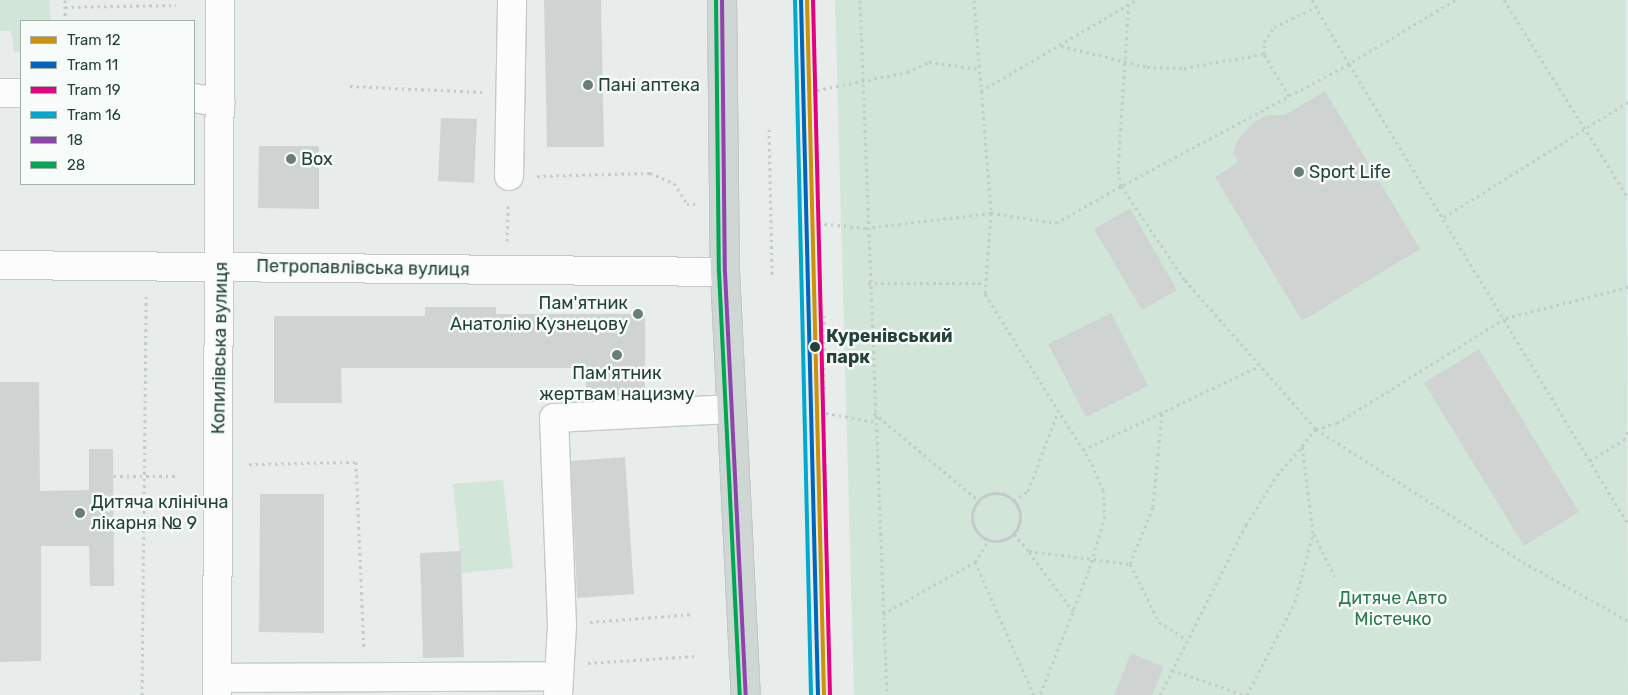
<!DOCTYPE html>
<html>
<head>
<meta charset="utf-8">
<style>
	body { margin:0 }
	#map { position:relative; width:1628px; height:695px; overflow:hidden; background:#e8edeb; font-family:Rubik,sans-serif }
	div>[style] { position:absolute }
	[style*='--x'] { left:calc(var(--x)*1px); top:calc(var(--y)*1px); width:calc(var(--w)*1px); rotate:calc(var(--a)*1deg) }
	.green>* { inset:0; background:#d1e6d8 }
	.building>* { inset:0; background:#cfd4d2 }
	.path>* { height:3px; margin-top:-1.5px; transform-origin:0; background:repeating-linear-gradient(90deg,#c3ccca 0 2.5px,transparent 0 6.5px) }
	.path>.ring { margin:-1.5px; padding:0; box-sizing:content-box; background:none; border:3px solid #c3ccca; border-radius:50% }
	.roads { filter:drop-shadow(1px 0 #c5cac8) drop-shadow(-1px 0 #c5cac8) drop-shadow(0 1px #c5cac8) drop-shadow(0 -1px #c5cac8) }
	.minor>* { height:28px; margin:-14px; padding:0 14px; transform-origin:14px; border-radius:14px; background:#fcfcfc }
	.major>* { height:28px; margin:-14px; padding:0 14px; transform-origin:14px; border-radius:14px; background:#cfd7d5 }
	.bus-1>* { height:4px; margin:-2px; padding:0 2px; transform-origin:2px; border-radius:2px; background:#8e44ad }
	.bus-2>* { height:4px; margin:-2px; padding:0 2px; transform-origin:2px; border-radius:2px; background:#00a651 }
	.tram-1>* { height:4px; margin:-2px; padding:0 2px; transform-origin:2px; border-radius:2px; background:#cd920c }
	.tram-2>* { height:4px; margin:-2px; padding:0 2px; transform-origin:2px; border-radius:2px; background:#0065bd }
	.tram-3>* { height:4px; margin:-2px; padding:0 2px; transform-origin:2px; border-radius:2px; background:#e5007d }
	.tram-4>* { height:4px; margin:-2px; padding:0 2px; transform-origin:2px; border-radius:2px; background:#00a9ce }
	.dots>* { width:14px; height:14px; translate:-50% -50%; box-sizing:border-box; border:2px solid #f7fbf9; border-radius:50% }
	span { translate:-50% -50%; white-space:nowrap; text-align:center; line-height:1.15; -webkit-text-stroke:5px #f7fbf9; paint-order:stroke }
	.poi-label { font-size:18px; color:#24423a }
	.left { translate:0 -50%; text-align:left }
	.right { translate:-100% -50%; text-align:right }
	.street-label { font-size:18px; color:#24423a }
	.stop-label { font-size:18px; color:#24423a; font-weight:700 }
	.park-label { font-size:18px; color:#2d7a4b }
	.legend { position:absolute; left:20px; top:20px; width:175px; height:165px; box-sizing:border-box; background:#f7fbf9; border:1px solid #a3b1ad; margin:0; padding:6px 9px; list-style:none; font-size:15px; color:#24423a }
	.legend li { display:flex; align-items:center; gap:10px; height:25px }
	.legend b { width:25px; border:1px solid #a3b1ad }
</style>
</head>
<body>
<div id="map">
	<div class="green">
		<i style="clip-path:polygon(0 0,49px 0,51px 21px,21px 21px,21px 52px,14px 52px,11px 31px,0 31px)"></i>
		<i style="clip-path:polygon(835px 0,1626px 0,1628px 695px,854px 695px)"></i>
		<i style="clip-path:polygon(503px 480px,513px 568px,462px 573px,453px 484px)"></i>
	</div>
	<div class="building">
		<i style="clip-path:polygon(544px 0,601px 0,604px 147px,547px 147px)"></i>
		<i style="clip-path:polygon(1325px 91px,1420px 249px,1302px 321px,1215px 177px,1238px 162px,1233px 152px,1238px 140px,1254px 122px,1267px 115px,1285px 115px)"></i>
		<i style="clip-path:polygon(441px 118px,477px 119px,474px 183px,438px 181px)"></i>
		<i style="clip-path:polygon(259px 146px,319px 146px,319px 209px,258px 208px)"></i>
		<i style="clip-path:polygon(1130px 208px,1177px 290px,1142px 310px,1094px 229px)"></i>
		<i style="clip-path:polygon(425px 307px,496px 307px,496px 314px,645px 314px,645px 396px,586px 396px,586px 368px,341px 368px,342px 403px,274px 403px,274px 316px,425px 316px)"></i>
		<i style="clip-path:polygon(1111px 313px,1148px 386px,1086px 417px,1048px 344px)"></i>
		<i style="clip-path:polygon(1479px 349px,1579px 512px,1524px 546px,1424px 383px)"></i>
		<i style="clip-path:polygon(0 382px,39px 382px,40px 491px,89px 490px,89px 449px,113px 449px,114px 586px,90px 586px,89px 546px,41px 546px,41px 661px,0 662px)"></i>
		<i style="clip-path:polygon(625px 457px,634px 594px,577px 598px,571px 461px)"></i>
		<i style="clip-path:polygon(260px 494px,324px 494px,324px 633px,259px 632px)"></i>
		<i style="clip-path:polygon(461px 551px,464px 657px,423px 658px,420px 553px)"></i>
		<i style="clip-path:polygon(1131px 653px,1164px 667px,1152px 695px,1114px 695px)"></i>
	</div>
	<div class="path">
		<i style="--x:65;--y:0;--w:21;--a:90"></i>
		<i style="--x:860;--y:0;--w:696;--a:87.78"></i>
		<i style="--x:974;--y:0;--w:214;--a:85.4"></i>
		<i style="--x:991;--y:213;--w:81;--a:94.2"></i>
		<i style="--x:985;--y:294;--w:201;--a:57.8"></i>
		<i style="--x:1092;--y:464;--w:28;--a:67"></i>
		<i style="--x:1103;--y:490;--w:26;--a:86"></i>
		<i style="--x:1105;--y:516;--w:56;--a:106.5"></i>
		<i style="--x:1089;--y:570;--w:134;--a:111.4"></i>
		<i style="--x:1312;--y:0;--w:74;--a:60"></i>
		<i style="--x:1349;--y:64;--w:259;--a:151.8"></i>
		<i style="--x:1121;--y:186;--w:114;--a:55.8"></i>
		<i style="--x:1185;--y:280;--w:198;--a:48.7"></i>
		<i style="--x:1316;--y:429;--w:246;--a:32.7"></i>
		<i style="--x:1523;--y:562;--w:120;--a:29.3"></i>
		<i style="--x:1455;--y:0;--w:124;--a:148.9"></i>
		<i style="--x:1349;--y:64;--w:538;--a:58.76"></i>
		<i style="--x:1504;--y:0;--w:234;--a:57.9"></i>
		<i style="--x:65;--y:7;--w:111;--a:-1"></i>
		<i style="--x:1061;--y:46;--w:89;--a:13.7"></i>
		<i style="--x:1147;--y:67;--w:37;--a:2"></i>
		<i style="--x:1184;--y:68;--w:81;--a:-9.9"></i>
		<i style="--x:350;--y:86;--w:132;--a:2.6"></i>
		<i style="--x:817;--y:90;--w:92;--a:-11.3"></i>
		<i style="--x:907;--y:72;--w:24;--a:-24"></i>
		<i style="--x:929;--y:62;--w:51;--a:7.8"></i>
		<i style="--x:981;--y:91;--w:180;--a:-30.4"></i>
		<i style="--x:1289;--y:96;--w:49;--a:-120.8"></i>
		<i style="--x:1264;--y:54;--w:12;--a:-90"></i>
		<i style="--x:1264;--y:42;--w:18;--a:-56"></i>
		<i style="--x:1274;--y:27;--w:47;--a:-25.5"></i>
		<i style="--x:769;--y:129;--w:147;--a:88.8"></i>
		<i style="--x:537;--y:176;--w:113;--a:-1.5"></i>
		<i style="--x:650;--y:173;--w:26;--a:23"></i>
		<i style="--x:674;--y:183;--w:25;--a:58"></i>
		<i style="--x:687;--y:204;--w:8;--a:0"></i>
		<i style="--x:1444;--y:217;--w:217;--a:-32"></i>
		<i style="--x:818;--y:223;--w:48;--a:5.9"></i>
		<i style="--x:866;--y:228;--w:126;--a:-6.8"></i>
		<i style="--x:991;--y:213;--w:66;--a:8.7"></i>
		<i style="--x:1056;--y:223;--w:75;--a:-29.6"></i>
		<i style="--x:1121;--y:186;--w:17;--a:-100"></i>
		<i style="--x:1118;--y:169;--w:169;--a:-86.3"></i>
		<i style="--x:507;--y:241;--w:36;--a:-88"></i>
		<i style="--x:868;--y:283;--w:117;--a:0"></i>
		<i style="--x:824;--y:389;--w:77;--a:-90"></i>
		<i style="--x:826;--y:413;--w:50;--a:10.4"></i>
		<i style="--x:874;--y:413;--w:136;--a:39.9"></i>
		<i style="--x:1083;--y:450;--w:195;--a:-25.5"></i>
		<i style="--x:1590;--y:461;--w:40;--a:-32"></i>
		<i style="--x:1624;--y:440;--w:11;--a:-68"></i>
		<i style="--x:249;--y:464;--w:107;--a:-1.1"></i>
		<i style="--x:356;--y:462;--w:187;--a:87.6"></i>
		<i style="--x:114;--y:476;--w:65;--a:0"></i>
		<i class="ring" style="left:972px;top:493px;width:45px;height:45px"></i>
		<i style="--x:1014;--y:501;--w:17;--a:-36"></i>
		<i style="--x:1028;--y:491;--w:85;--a:-69.2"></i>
		<i style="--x:114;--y:523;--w:65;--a:2.6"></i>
		<i style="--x:1014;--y:534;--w:23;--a:49"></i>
		<i style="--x:1029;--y:551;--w:102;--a:7.3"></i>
		<i style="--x:1130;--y:564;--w:65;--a:63.4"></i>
		<i style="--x:1159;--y:622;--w:32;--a:32"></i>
		<i style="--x:1314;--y:534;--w:47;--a:64.5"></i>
		<i style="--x:1029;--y:552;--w:74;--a:53.3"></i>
		<i style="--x:975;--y:562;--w:145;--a:66.1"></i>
		<i style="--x:1130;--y:564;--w:61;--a:-68"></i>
		<i style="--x:1153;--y:507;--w:95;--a:-84.6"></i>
		<i style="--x:883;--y:614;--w:106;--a:-29.5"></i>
		<i style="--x:975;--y:562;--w:25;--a:-58"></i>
		<i style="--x:590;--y:622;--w:104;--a:-4.4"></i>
		<i style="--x:588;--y:663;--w:107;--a:-3.7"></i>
		<i style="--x:1172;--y:670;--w:76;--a:19.1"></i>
		<i style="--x:142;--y:695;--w:399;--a:-89.4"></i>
		<i style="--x:1160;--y:695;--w:191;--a:-63.2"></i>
		<i style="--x:1246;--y:525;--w:59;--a:-58.2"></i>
		<i style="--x:1277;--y:475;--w:38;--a:-48"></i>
		<i style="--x:1247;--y:695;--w:105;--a:-62.7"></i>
		<i style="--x:1295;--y:602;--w:71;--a:-75.4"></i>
		<i style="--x:1313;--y:533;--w:88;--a:-97.2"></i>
		<i style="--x:1302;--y:446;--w:22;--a:-51"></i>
		<i style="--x:1316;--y:429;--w:22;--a:-16"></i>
		<i style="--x:1337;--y:423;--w:199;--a:-31.9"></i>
		<i style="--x:1506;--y:318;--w:126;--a:-14.3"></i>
	</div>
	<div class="roads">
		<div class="minor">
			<i style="--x:0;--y:93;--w:21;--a:0"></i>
			<i style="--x:194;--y:98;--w:27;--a:10"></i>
			<i style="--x:509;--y:176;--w:176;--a:-89"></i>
			<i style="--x:0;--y:265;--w:725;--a:0.55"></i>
			<i style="--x:217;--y:678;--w:340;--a:-0.3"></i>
			<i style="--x:217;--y:695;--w:695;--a:-89.75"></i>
			<i style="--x:558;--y:695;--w:70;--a:-86.7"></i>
			<i style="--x:562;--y:625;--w:207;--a:-92.2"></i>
			<i style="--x:554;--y:418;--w:176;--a:-2.9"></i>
		</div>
		<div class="major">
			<i style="--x:722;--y:0;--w:272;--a:89.4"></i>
			<i style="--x:725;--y:272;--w:424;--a:87.2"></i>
		</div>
	</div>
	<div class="bus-1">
		<i style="--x:722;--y:0;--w:272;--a:89.4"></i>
		<i style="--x:725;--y:272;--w:424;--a:87.2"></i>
	</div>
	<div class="bus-2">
		<i style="--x:716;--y:0;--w:272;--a:89.4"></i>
		<i style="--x:719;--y:272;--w:424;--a:87.2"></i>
	</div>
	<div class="tram-1">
		<i style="--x:807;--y:0;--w:695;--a:88.6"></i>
	</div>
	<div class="tram-2">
		<i style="--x:801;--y:0;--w:695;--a:88.6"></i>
	</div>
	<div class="tram-3">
		<i style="--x:813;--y:0;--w:695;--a:88.6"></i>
	</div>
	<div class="tram-4">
		<i style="--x:795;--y:0;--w:695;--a:88.68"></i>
	</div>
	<div class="dots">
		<i style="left:588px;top:85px;background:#697e78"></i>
		<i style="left:291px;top:159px;background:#697e78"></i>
		<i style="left:1299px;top:172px;background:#697e78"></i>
		<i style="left:638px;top:314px;background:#697e78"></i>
		<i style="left:815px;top:347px;background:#24423a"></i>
		<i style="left:617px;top:355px;background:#697e78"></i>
		<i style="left:80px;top:513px;background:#697e78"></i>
	</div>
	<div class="poi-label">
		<span class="left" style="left:598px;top:85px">Пані аптека</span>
		<span class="left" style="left:301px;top:159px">Box</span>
		<span class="left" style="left:1309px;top:172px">Sport Life</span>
		<span class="right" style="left:628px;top:314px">Пам'ятник<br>Анатолію Кузнецову</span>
		<span style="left:617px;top:384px">Пам'ятник<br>жертвам нацизму</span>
		<span class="left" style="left:91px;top:513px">Дитяча клінічна<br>лікарня № 9</span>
	</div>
	<div class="street-label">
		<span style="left:363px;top:268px;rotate:1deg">Петропавлівська вулиця</span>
		<span style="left:220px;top:348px;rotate:-89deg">Копилівська вулиця</span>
	</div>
	<div class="stop-label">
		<span class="left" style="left:826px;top:347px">Куренівський<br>парк</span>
	</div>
	<div class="park-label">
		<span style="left:1393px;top:609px">Дитяче Авто<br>Містечко</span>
	</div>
	<ul class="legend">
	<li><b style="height:6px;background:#cd920c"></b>Tram 12</li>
	<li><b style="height:6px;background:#0065bd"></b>Tram 11</li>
	<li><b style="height:6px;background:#e5007d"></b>Tram 19</li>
	<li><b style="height:6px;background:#00a9ce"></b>Tram 16</li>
	<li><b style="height:6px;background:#8e44ad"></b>18</li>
	<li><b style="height:6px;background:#00a651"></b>28</li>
	</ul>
</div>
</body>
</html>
